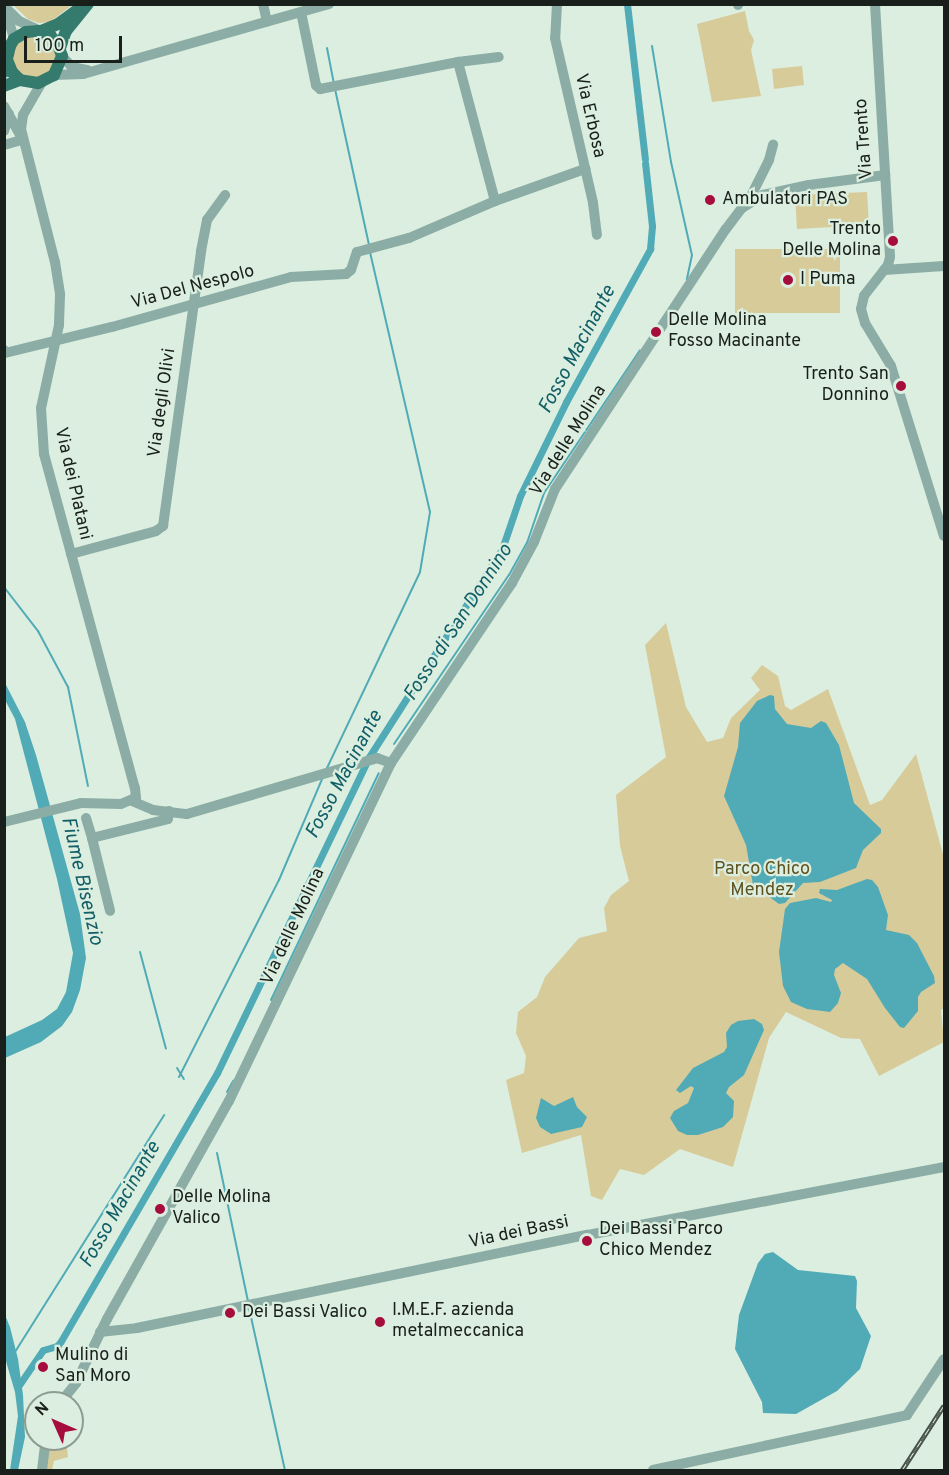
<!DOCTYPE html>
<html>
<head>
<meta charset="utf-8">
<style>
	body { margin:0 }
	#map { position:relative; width:949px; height:1475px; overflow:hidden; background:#dbeedf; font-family:Overpass,sans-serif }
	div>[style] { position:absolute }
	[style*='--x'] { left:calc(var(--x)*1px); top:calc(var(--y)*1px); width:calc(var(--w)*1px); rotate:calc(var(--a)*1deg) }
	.green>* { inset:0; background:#d7cb9a }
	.round { border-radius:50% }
	.water>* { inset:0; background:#51abb7 }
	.stream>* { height:2px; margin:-1px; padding:0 1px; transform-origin:1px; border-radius:1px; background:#51abb7 }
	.canal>* { height:7px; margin:-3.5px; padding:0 3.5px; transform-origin:3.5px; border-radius:3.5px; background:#51abb7 }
	.minor>* { height:10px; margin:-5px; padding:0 5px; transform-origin:5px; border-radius:5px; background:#8bada5 }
	.major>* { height:12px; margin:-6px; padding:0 6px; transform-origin:6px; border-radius:6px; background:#347b6e }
	.rail>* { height:4.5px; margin-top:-2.25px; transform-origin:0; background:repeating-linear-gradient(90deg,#dbeedf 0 7px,#485149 0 14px); box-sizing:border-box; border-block:2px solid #485149 }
	.dots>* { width:16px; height:16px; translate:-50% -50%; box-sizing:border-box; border:3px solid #dbeedf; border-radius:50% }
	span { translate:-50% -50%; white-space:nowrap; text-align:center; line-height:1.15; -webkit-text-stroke:4.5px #dbeedf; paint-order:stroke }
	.street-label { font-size:18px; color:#191f1a }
	.poi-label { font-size:18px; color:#191f1a }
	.left { translate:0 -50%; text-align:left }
	.right { translate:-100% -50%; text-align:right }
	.park-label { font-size:18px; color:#5f5321 }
	.water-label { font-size:20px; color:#135f68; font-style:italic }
	.frame { position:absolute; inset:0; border:6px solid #191f1a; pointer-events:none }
	.north { position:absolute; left:24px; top:1391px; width:60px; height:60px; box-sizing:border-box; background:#dbeedf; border:2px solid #8d9b90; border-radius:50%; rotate:315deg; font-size:16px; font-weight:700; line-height:24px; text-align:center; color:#191f1a }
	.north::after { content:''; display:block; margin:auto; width:21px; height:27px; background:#a60c3c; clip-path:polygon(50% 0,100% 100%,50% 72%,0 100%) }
	.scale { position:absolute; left:24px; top:36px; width:98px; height:27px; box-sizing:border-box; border:3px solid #191f1a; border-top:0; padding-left:8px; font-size:18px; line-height:21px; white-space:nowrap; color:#191f1a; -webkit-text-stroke:4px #dbeedf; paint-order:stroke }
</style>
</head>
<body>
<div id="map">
	<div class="green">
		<i style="clip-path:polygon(13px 5px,72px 5px,50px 22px,39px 23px,28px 19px)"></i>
		<i style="clip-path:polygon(745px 11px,749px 31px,754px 40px,751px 50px,761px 96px,712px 102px,697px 24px)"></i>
		<i class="round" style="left:13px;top:36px;width:42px;height:42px"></i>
		<i style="clip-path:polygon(802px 66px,804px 85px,774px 89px,772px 69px)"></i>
		<i style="clip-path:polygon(867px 192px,869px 225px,797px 229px,795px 195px)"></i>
		<i style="clip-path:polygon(735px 249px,840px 249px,840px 313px,735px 313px)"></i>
		<i style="clip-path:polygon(666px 623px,686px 707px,707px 742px,723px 738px,731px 718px,760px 690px,751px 678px,762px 665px,778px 676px,785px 706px,791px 710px,828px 689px,870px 805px,882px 800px,916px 754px,944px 858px,944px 1008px,941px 1010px,944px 1042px,879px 1076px,860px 1039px,841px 1038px,786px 1012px,769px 1038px,733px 1167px,680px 1149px,644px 1175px,620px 1169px,602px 1200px,591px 1196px,581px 1135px,522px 1153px,506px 1080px,524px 1073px,526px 1056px,516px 1033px,518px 1012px,537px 997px,545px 977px,579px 938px,607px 931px,604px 908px,611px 895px,629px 881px,620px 846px,616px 795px,666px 757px,645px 645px)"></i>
		<i style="clip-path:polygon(50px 1439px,66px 1439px,68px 1457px,54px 1461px,52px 1470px,45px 1470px)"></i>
	</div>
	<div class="water">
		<i style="clip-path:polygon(4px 681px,25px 722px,36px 755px,80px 914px,86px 958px,80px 990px,72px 1012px,62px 1026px,41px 1042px,5px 1058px,5px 1037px,42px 1020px,57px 1009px,66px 992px,73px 953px,57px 879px,15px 719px,5px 700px)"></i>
		<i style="clip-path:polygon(770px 695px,774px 696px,775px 709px,787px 724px,811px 728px,821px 721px,826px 723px,839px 745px,854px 803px,881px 829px,881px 833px,863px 850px,856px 868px,820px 882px,803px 883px,785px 903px,779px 904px,753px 885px,746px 845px,724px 796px,738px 747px,740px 723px,757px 701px)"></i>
		<i style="clip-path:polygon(867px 879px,872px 880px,878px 887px,888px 915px,886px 930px,909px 935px,917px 943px,934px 976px,935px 983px,921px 992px,918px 997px,918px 1011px,904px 1028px,900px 1027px,885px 1008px,867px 979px,843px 963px,835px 969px,834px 975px,841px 993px,838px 1003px,830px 1012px,807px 1009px,791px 1002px,783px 986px,779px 952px,785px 909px,790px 903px,816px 898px,831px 902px,832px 900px,819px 893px,820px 889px,837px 890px)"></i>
		<i style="clip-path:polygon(754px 1019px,762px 1024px,764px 1030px,744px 1075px,729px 1087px,726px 1093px,734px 1101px,733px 1117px,723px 1127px,698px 1135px,687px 1135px,678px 1131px,670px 1118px,674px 1111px,688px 1103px,694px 1088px,691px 1086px,680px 1093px,676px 1090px,693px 1068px,724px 1052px,727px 1047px,726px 1033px,731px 1025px,738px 1021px)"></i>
		<i style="clip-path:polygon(573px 1097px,577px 1107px,587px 1117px,582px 1127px,551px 1134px,540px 1127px,536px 1118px,541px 1098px,554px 1106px)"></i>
		<i style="clip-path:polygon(773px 1252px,798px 1270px,855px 1276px,857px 1281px,856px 1308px,871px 1336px,860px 1369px,837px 1391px,796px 1414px,763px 1413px,762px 1402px,735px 1349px,739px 1315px,758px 1263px,765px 1254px)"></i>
		<i style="clip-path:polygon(5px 1315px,10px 1327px,18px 1359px,23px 1395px,25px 1437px,18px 1470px,10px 1470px,18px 1416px,15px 1392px,5px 1358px)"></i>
	</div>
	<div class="stream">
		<i style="--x:652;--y:46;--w:118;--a:80.7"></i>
		<i style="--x:671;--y:162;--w:95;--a:77.3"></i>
		<i style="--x:692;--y:255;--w:25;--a:102"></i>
		<i style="--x:327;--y:48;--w:37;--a:79"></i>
		<i style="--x:335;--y:89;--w:160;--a:77.7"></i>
		<i style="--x:4;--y:587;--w:56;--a:52.3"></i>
		<i style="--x:38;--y:631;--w:64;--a:61.8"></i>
		<i style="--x:68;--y:687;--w:101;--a:78.6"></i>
		<i style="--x:394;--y:744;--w:204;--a:-55.8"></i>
		<i style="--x:509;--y:575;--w:37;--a:-61"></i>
		<i style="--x:527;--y:543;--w:53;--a:-71.2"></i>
		<i style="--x:544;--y:493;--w:172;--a:-56.1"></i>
		<i style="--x:327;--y:768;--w:217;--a:-64.6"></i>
		<i style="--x:420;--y:572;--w:61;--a:-80.5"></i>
		<i style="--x:430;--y:512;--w:266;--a:-103"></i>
		<i style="--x:140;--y:952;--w:100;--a:75"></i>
		<i style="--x:271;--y:1000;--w:251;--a:-64.6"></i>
		<i style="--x:177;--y:1068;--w:13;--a:58"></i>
		<i style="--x:179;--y:1077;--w:221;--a:-63.1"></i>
		<i style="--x:279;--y:880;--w:110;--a:-66.9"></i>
		<i style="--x:227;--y:1092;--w:13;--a:-61"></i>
		<i style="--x:217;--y:1153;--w:152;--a:78.2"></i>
		<i style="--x:249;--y:1308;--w:166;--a:77.5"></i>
		<i style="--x:15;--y:1352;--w:280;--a:-57.8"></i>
	</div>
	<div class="canal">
		<i style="--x:627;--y:4;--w:156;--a:83.4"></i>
		<i style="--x:19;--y:1385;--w:42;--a:-55.6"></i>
		<i style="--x:43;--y:1350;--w:15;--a:-16"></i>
		<i style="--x:57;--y:1346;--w:6;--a:-51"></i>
		<i style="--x:61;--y:1341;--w:310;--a:-59.8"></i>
		<i style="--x:217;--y:1073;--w:351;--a:-64.3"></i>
		<i style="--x:369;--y:757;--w:247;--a:-57.4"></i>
		<i style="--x:502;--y:549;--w:56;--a:-71.2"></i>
		<i style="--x:520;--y:496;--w:105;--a:-63.9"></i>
		<i style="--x:566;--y:402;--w:175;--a:-61.2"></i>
		<i style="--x:650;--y:249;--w:23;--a:-85"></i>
		<i style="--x:652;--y:226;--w:63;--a:-96.3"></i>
	</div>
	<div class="minor">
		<i style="--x:263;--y:4;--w:18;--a:77"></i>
		<i style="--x:557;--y:4;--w:34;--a:93"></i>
		<i style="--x:555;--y:38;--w:169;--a:77"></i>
		<i style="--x:593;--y:203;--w:32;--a:83"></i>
		<i style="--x:738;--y:4;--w:1;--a:90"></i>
		<i style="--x:875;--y:4;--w:253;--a:86.6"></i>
		<i style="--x:890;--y:257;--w:8;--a:104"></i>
		<i style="--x:888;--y:265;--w:39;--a:128"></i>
		<i style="--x:864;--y:296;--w:13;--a:103"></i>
		<i style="--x:861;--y:309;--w:15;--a:74"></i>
		<i style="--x:865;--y:323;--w:50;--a:58.8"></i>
		<i style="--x:891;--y:366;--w:178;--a:72.7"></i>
		<i style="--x:4;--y:6;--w:21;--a:45"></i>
		<i style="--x:19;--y:21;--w:21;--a:25"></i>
		<i style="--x:6;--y:12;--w:28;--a:73"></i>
		<i style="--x:301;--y:12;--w:75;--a:78.4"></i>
		<i style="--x:316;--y:85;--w:6;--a:45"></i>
		<i style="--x:320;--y:89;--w:141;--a:-11.1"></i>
		<i style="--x:458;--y:62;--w:144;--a:75.1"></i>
		<i style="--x:62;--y:56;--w:15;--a:48"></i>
		<i style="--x:72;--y:67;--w:16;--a:11"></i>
		<i style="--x:458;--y:62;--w:41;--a:-7"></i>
		<i style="--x:54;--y:75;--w:29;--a:-2"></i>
		<i style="--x:83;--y:74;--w:256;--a:-15.9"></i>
		<i style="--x:42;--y:82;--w:38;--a:120"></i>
		<i style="--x:23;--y:115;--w:14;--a:98"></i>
		<i style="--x:21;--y:129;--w:137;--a:75.7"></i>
		<i style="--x:55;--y:262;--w:33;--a:81"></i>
		<i style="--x:60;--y:295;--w:30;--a:92"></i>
		<i style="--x:59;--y:325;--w:85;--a:102.2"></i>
		<i style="--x:41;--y:408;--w:46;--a:86.3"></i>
		<i style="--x:44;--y:454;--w:346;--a:74.8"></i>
		<i style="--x:135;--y:788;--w:10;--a:84"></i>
		<i style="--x:4;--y:106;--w:33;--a:61"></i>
		<i style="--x:4;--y:131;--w:18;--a:-74"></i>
		<i style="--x:4;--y:145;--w:19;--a:-16"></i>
		<i style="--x:748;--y:202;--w:47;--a:-63.4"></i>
		<i style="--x:769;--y:160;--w:16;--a:-75"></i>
		<i style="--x:884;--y:270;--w:60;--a:-3.8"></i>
		<i style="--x:4;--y:350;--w:3;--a:72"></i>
		<i style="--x:5;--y:353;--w:110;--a:-13.7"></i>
		<i style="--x:112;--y:327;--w:186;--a:-15.6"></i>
		<i style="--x:291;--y:277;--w:55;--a:-3.1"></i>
		<i style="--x:346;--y:274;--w:6;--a:-39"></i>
		<i style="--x:351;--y:270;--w:19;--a:-72"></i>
		<i style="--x:357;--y:252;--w:54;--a:-15.1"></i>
		<i style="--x:409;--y:238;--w:94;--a:-23.3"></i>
		<i style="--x:495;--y:201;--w:96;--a:-19.6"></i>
		<i style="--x:71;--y:554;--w:88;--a:-15.1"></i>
		<i style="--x:156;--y:531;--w:9;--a:-36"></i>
		<i style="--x:163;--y:526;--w:278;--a:-82.1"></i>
		<i style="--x:201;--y:251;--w:32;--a:-79"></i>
		<i style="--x:207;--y:220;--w:31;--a:-54"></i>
		<i style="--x:132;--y:801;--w:23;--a:23"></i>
		<i style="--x:153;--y:810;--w:34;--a:7"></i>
		<i style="--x:187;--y:814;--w:198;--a:-16.4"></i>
		<i style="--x:377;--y:758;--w:15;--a:20"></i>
		<i style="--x:86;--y:818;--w:21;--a:73"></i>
		<i style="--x:92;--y:838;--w:78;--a:-14"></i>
		<i style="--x:168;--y:819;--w:8;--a:-83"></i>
		<i style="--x:4;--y:822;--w:79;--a:-13.9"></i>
		<i style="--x:81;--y:803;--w:40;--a:1.4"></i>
		<i style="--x:121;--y:804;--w:15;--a:-23"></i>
		<i style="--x:92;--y:838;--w:75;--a:76.1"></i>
		<i style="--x:100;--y:1332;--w:37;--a:-6"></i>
		<i style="--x:137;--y:1328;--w:460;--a:-11.7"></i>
		<i style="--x:588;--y:1235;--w:362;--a:-10.8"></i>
		<i style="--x:60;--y:1403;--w:26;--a:-51"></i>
		<i style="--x:76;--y:1383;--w:71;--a:-64.2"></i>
		<i style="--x:107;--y:1319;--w:250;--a:-60.8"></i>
		<i style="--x:229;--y:1101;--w:375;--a:-64.4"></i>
		<i style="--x:391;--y:763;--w:217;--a:-56.1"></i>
		<i style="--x:512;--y:583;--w:47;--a:-61.8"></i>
		<i style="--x:534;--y:542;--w:57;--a:-68.4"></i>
		<i style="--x:555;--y:489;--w:311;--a:-56.7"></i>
		<i style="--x:726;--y:229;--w:26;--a:-53"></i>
		<i style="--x:742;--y:208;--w:25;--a:-32"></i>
		<i style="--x:763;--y:195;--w:47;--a:-12.3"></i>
		<i style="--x:809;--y:185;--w:77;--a:-7.5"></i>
		<i style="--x:42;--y:1470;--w:31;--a:-83"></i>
		<i style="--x:653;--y:1470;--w:260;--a:-12.2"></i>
		<i style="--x:907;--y:1415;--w:67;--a:-56.5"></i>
	</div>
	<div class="major">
		<i style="--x:41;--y:31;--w:18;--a:-22"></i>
		<i style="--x:58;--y:24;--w:22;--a:-36"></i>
		<i style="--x:60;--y:48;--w:18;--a:-71"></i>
		<i style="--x:66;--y:31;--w:35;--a:-51"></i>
		<i style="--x:4;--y:72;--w:27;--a:-77"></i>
		<i style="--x:10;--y:46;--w:8;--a:-60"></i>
		<i style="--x:14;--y:39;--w:14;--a:-30"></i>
		<i style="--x:26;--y:32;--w:12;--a:-5"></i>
		<i style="--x:38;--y:31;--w:13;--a:18"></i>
		<i style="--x:50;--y:35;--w:13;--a:51"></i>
		<i style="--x:58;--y:45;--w:12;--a:70"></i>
		<i style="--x:62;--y:56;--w:21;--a:113"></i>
		<i style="--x:54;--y:75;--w:18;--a:153"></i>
		<i style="--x:38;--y:83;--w:18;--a:-171"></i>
		<i style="--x:20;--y:80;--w:11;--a:-135"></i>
		<i style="--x:12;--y:72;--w:11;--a:-112"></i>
		<i style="--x:4;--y:86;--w:17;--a:-21"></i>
	</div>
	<div class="rail">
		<i style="--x:902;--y:1470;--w:77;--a:-57.1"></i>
	</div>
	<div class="dots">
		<i style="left:710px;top:200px;background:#a60c3c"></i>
		<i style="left:893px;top:241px;background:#a60c3c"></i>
		<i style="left:788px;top:280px;background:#a60c3c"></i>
		<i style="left:656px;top:332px;background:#a60c3c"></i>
		<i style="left:901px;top:386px;background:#a60c3c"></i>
		<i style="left:160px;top:1209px;background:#a60c3c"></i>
		<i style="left:587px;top:1241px;background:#a60c3c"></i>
		<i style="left:230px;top:1313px;background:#a60c3c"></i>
		<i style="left:380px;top:1322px;background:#a60c3c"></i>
		<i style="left:43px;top:1367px;background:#a60c3c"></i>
	</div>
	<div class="street-label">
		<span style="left:589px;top:116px;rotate:77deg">Via Erbosa</span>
		<span style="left:865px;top:139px;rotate:-94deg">Via Trento</span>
		<span style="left:193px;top:288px;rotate:-15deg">Via Del Nespolo</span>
		<span style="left:163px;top:403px;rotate:-82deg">Via degli Olivi</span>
		<span style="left:569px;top:441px;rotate:-58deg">Via delle Molina</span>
		<span style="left:72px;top:484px;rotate:77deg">Via dei Platani</span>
		<span style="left:294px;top:927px;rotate:-65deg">Via delle Molina</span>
		<span style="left:519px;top:1233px;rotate:-12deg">Via dei Bassi</span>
	</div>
	<div class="poi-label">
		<span class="left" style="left:722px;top:200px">Ambulatori PAS</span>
		<span class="right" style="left:881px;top:241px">Trento<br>Delle Molina</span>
		<span class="left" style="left:800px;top:280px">I Puma</span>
		<span class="left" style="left:668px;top:332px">Delle Molina<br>Fosso Macinante</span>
		<span class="right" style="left:889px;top:386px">Trento San<br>Donnino</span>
		<span class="left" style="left:172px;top:1209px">Delle Molina<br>Valico</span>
		<span class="left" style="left:599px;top:1241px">Dei Bassi Parco<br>Chico Mendez</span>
		<span class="left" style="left:392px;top:1322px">I.M.E.F. azienda<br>metalmeccanica</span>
		<span class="left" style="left:242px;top:1313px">Dei Bassi Valico</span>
		<span class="left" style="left:55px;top:1367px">Mulino di<br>San Moro</span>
	</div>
	<div class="park-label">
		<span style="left:762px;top:881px">Parco Chico<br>Mendez</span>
	</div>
	<div class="water-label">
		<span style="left:578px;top:350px;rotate:-62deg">Fosso Macinante</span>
		<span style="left:459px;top:623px;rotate:-57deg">Fosso di San Donnino</span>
		<span style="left:345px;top:775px;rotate:-62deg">Fosso Macinante</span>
		<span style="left:81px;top:881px;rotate:77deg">Fiume Bisenzio</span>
		<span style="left:121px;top:1205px;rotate:-60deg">Fosso Macinante</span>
	</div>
	<div class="frame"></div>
	<div class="north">N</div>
	<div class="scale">100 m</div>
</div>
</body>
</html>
